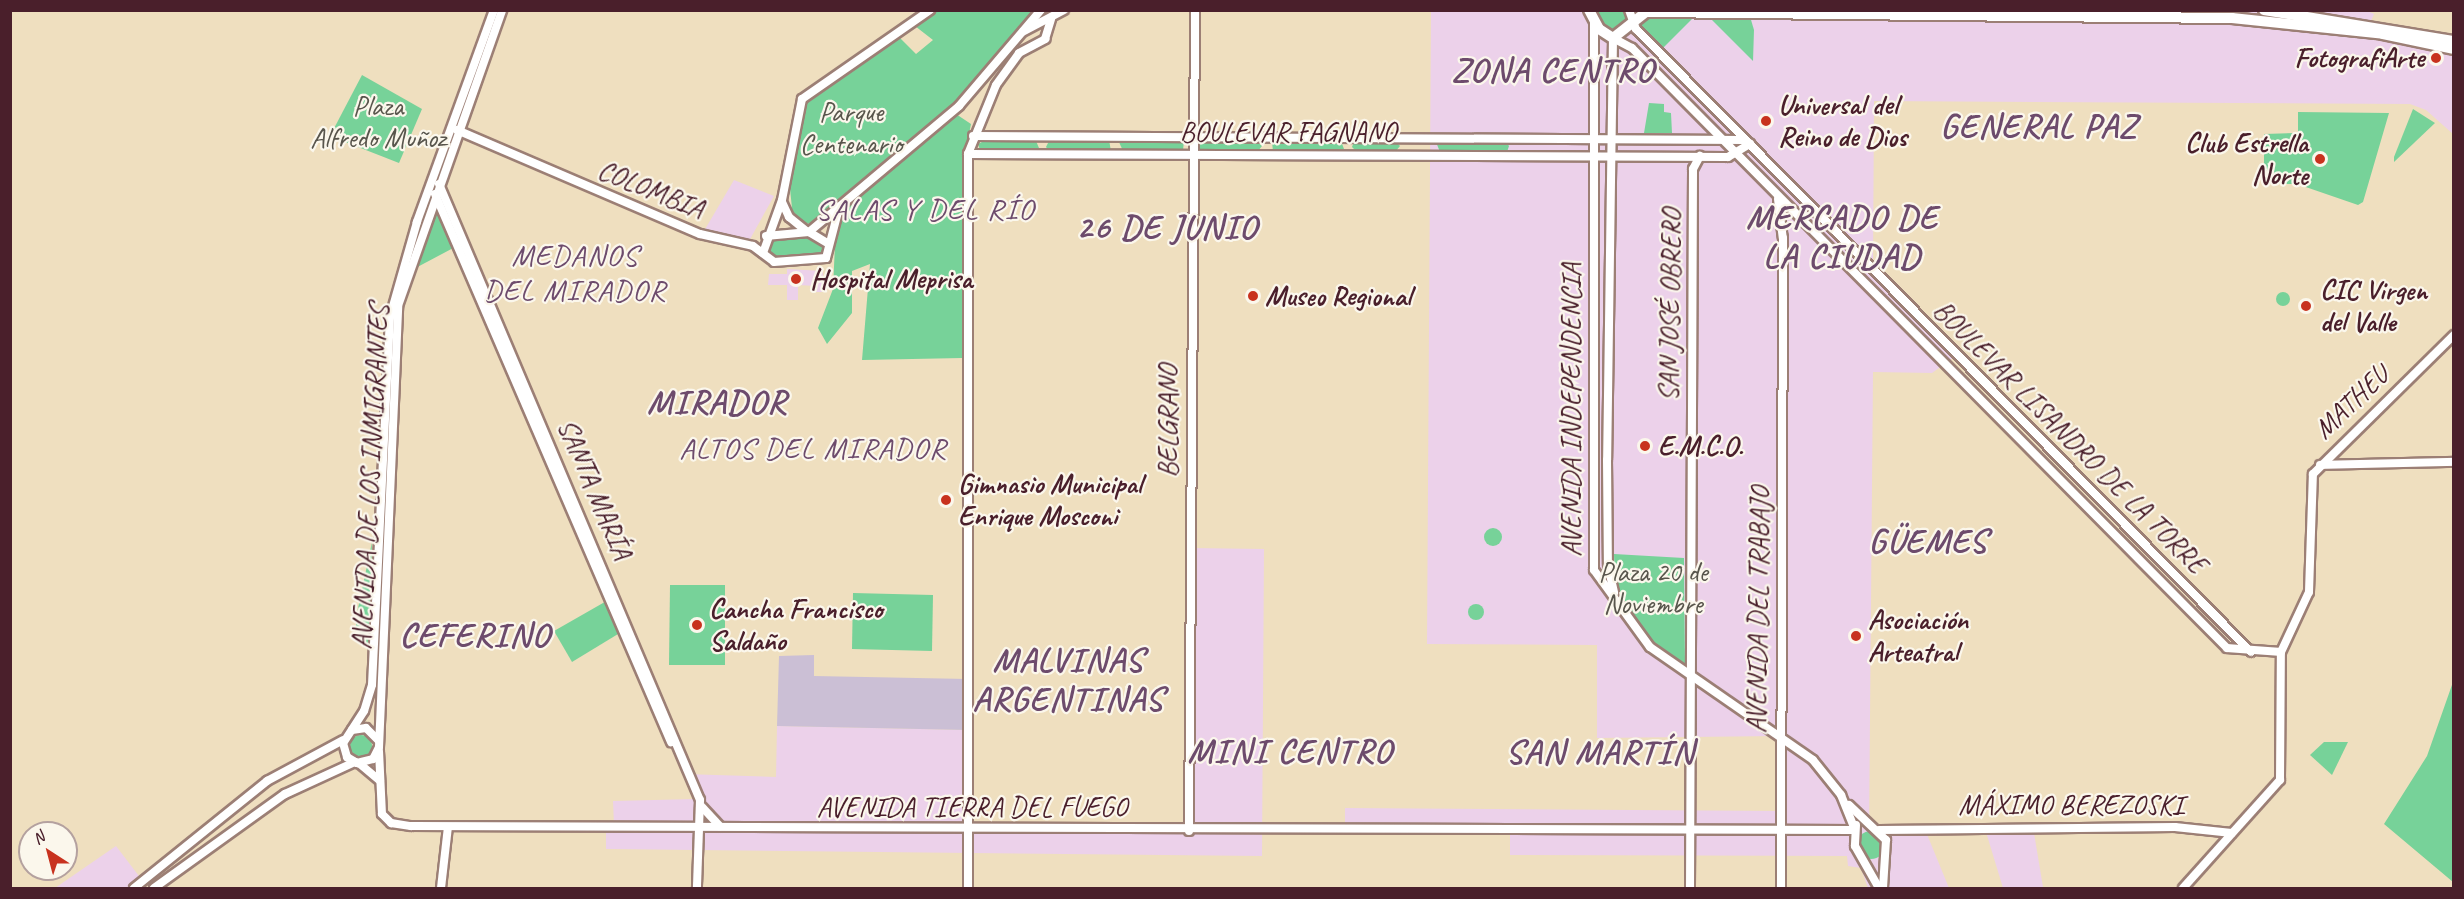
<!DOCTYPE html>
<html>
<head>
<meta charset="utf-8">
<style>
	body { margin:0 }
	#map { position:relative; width:2464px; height:899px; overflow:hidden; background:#efdfbf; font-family:Caveat,sans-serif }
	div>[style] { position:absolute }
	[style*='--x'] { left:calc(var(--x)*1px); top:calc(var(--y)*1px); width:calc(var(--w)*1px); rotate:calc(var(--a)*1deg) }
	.built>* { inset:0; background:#ecd1ea }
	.industrial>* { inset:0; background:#cbbfd5 }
	.green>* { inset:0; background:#77d299 }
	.round { border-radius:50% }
	.roads { filter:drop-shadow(2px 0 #9c7f75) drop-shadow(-2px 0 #9c7f75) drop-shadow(0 2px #9c7f75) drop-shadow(0 -2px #9c7f75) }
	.secondary>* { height:8px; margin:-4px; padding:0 4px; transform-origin:4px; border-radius:4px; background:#fff }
	.primary>* { height:8px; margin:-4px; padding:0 4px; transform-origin:4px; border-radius:4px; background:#fff }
	.highway>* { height:10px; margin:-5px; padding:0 5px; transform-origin:5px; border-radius:5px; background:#fff }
	.dots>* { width:16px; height:16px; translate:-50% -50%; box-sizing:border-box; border:3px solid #fbf7ec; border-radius:50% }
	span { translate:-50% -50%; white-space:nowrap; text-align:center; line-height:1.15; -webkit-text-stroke:4.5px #fbf7ec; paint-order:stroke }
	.poi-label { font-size:28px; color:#4a1f2b; font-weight:700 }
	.right { translate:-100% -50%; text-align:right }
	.left { translate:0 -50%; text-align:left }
	.park-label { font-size:28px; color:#58554c }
	.street-label { font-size:28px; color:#4a1f2b }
	.neighbourhood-label { font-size:30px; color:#6d4b6c; letter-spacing:1.5px }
	.district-label { font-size:34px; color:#6d4b6c; font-weight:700; letter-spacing:1.5px }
	.frame { position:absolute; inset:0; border:12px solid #4a1f2b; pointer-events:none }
	.north { position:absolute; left:18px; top:821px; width:60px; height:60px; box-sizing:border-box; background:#fbf7ec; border:2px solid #b4a19f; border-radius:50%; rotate:324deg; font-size:16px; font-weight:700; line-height:24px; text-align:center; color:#4a1f2b }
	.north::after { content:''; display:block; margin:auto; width:21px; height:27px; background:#c8321e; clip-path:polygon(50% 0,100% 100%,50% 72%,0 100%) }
</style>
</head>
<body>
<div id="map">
	<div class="built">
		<i style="clip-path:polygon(2365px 10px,2374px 14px,2370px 23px,2453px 41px,2453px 134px,2426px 110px,2410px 104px,1874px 101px,1873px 268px,1957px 355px,1932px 373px,1873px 372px,1869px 835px,1870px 841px,1924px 827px,1949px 888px,1868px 888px,1861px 868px,1848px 866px,1847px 856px,1510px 855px,1510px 832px,1345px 831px,1345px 808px,1780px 811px,1779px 736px,1597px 738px,1597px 645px,1427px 644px,1431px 11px)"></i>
		<i style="clip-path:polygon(734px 180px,774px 196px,749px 241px,704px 231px)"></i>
		<i style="clip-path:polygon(787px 269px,823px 271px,822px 292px,816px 292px,816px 286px,798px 285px,798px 300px,787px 300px,787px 285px,768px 285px,769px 274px,787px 274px)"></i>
		<i style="clip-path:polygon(1190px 548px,1264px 549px,1262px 856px,606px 849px,606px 826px,614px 825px,613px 801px,695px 799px,684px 774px,776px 777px,777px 726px,967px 730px,968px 828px,1188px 831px)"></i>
		<i style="clip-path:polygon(1986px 832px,2034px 833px,2043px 887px,2003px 888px)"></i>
		<i style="clip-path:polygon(116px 846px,142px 880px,130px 888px,55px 888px)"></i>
	</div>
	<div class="industrial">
		<i style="clip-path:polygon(814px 655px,814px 676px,968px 679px,967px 730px,777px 726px,779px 656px)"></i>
	</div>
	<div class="green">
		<i style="clip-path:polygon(933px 11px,1034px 11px,960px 98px,842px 201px,812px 225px,793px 218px,789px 179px,805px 101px,900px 38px,916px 54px,933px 40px,915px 26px)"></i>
		<i style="clip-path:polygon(1592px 11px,1625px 11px,1627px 22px,1611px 32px)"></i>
		<i style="clip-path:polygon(1749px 13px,1754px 30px,1753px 61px,1707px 15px)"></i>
		<i style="clip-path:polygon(1692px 19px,1659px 52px,1632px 20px,1643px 18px)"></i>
		<i style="clip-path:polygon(362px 75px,422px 109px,399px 163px,330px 136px)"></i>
		<i style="clip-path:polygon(1649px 103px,1664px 104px,1664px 112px,1671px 113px,1672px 133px,1644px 133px)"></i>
		<i style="clip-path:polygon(2413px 109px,2435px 123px,2394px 162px,2394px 157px)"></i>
		<i style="clip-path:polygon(2298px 112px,2389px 113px,2363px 202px,2358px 205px,2297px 184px,2264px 184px,2264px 134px,2298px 133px)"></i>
		<i style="clip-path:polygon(956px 114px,971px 124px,963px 164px,962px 358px,862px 360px,870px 264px,852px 271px,852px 313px,827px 344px,818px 328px,833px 289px,836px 222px,843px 210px)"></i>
		<i style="clip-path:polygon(1109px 140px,1111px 151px,1050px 152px,1046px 147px,1049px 141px)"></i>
		<i style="clip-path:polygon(1184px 140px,1183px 151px,1123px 151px,1119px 142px)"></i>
		<i style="clip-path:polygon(1201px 140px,1257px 141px,1262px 146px,1258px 151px,1199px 151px)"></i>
		<i style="clip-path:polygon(984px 141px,1036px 141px,1039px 148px,980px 150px,978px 144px)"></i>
		<i style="clip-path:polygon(1272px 141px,1341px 141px,1344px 149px,1273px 152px)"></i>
		<i style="clip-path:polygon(1395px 141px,1400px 146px,1395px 152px,1357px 152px,1352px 147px,1354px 142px)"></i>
		<i style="clip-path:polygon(1436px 142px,1506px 142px,1509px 146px,1507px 152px,1440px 152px)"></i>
		<i style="clip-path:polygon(436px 195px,457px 246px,408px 272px)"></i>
		<i style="clip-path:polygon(809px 232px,824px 239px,828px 256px,768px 260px,766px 236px)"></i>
		<i class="round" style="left:2276px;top:292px;width:14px;height:14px"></i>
		<i class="round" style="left:1484px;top:528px;width:18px;height:18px"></i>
		<i style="clip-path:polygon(372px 542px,369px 645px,367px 647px,356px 640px,356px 618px)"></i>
		<i style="clip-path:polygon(1614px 554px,1684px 558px,1685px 665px,1658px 648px,1630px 614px,1615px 585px)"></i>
		<i style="clip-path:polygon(670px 585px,725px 585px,725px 665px,669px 665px)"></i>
		<i style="clip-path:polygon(853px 593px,933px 595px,932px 651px,852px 649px)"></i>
		<i style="clip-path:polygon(610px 599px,623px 631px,572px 662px,554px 631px)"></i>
		<i class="round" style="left:1468px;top:604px;width:16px;height:16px"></i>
		<i style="clip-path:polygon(2453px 682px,2453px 882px,2384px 824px,2427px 756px)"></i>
		<i class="round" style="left:350px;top:735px;width:22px;height:22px"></i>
		<i style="clip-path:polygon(2324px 742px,2348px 742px,2332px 775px,2310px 755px)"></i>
		<i class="round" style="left:1857px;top:831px;width:28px;height:28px"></i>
	</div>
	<div class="roads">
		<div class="secondary">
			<i style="--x:494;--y:10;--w:226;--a:110"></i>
			<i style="--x:417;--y:222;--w:99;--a:105.9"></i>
			<i style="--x:390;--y:317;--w:368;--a:92.8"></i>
			<i style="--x:372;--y:685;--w:27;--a:107"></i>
			<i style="--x:364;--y:711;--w:38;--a:123"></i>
			<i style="--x:343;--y:743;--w:15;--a:74"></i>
			<i style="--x:347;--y:757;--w:12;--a:31"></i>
			<i style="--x:357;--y:763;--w:16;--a:-14"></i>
			<i style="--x:373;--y:759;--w:13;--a:-63"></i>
			<i style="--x:379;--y:747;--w:441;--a:-87.5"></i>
			<i style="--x:398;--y:306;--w:314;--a:-70.6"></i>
			<i style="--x:1629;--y:10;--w:20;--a:70"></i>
			<i style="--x:1636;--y:29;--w:875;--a:45.37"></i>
			<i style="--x:1024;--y:31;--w:45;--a:-27.7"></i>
			<i style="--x:1613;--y:38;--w:21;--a:28"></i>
			<i style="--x:1632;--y:48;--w:845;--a:45.24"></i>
			<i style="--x:2227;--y:648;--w:54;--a:4.2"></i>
			<i style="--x:457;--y:130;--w:264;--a:23.2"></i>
			<i style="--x:700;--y:234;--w:54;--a:12.8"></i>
			<i style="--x:753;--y:246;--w:26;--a:37"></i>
			<i style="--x:774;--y:262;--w:52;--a:-4.4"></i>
			<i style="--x:826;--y:258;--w:52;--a:-75.4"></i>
			<i style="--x:973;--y:136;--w:772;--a:0.3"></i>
			<i style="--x:968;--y:154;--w:760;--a:0.23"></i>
			<i style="--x:1728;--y:157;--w:26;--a:-31"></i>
			<i style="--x:439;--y:184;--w:669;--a:67.04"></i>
			<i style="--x:700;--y:800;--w:88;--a:92"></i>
			<i style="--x:435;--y:194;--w:597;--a:66.7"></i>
			<i style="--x:1778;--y:199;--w:39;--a:83"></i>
			<i style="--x:1783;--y:238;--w:650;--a:90.18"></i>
			<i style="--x:782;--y:202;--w:17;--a:65"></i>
			<i style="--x:789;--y:217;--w:22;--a:39"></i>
			<i style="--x:809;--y:232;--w:196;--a:-40"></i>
			<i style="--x:959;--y:106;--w:126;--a:-49.5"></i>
			<i style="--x:766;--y:236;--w:43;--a:-5.3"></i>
			<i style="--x:809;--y:232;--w:23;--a:31"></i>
			<i style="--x:763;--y:253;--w:56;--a:-70.3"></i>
			<i style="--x:782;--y:200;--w:103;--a:-78.8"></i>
			<i style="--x:802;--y:99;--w:156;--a:-34.8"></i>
			<i style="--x:2320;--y:465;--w:134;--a:-1.3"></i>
			<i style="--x:352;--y:730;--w:14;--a:-8"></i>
			<i style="--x:366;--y:728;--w:17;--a:45"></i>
			<i style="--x:379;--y:751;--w:63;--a:87.3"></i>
			<i style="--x:382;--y:814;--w:13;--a:45"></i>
			<i style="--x:391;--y:823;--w:20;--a:9"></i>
			<i style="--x:411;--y:826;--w:1442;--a:0.16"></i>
			<i style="--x:360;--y:764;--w:26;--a:40"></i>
			<i style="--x:702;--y:807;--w:26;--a:47"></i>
			<i style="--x:1879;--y:830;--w:296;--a:-0.6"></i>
			<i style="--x:2175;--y:827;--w:57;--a:6"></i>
			<i style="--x:1189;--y:831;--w:821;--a:-89.58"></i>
			<i style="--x:134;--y:888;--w:171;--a:-38.8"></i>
			<i style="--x:267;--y:781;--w:86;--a:-28.3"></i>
			<i style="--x:154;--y:888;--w:161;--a:-35.7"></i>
			<i style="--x:285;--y:794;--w:77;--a:-24.6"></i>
			<i style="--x:441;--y:888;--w:61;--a:-83.5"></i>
			<i style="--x:968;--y:888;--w:734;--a:-90"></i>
			<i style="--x:968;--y:154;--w:74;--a:-67.9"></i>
			<i style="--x:996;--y:85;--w:39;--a:-54"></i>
			<i style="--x:1019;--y:53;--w:30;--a:-28"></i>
			<i style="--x:1045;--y:39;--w:21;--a:-73"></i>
			<i style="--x:1690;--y:888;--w:719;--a:-89.76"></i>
			<i style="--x:1693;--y:169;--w:15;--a:-62"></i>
			<i style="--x:2183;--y:888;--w:145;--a:-48.1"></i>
			<i style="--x:2280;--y:780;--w:128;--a:-89.6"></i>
			<i style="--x:2281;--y:652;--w:66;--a:-65"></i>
			<i style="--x:2309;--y:592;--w:118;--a:-88.1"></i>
			<i style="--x:2313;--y:474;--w:198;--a:-44.6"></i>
		</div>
		<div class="primary">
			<i style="--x:1594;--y:23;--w:547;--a:90"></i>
			<i style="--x:1594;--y:570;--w:95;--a:54"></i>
			<i style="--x:1650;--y:647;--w:198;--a:34.7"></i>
			<i style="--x:1813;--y:760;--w:45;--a:51.3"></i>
			<i style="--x:1841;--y:795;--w:35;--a:68"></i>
			<i style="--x:1613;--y:38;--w:422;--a:90.8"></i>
			<i style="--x:1607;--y:460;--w:106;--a:89.5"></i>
			<i style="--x:1608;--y:566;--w:27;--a:77"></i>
			<i style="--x:1849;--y:805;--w:51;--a:43.4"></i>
			<i style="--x:1886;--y:840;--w:48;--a:93.6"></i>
			<i style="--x:1856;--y:825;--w:21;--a:93"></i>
			<i style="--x:1855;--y:846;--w:48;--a:60.3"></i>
		</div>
		<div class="highway">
			<i style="--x:1589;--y:10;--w:21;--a:62"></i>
			<i style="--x:1599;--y:29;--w:17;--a:33"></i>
			<i style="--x:1613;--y:38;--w:42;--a:-38.2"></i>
			<i style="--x:1646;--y:12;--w:586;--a:0.59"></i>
			<i style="--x:2232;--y:18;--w:152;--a:6"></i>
			<i style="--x:2383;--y:34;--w:73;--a:11.9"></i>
			<i style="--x:2264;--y:10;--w:193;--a:9.3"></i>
		</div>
	</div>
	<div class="dots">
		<i style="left:2436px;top:58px;background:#c8321e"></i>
		<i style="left:1766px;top:121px;background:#c8321e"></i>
		<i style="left:2320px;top:159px;background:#c8321e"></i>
		<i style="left:796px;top:279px;background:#c8321e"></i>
		<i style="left:1253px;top:296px;background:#c8321e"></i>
		<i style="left:2306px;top:306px;background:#c8321e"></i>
		<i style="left:1645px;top:446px;background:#c8321e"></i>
		<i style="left:946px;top:500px;background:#c8321e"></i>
		<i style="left:697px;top:625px;background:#c8321e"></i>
		<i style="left:1856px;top:636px;background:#c8321e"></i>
	</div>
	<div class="poi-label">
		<span class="right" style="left:2424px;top:58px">FotografiArte</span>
		<span class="left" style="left:1778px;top:121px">Universal del<br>Reino de Dios</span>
		<span class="right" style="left:2308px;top:159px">Club Estrella<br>Norte</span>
		<span class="left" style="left:810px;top:279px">Hospital Meprisa</span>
		<span class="left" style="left:2320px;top:306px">CIC Virgen<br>del Valle</span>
		<span class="left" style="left:1265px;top:296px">Museo Regional</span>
		<span class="left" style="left:1658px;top:446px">E.M.C.O.</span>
		<span class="left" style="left:958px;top:500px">Gimnasio Municipal<br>Enrique Mosconi</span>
		<span class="left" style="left:709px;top:625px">Cancha Francisco<br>Saldaño</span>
		<span class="left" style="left:1868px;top:636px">Asociación<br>Arteatral</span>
	</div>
	<div class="park-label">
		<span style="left:378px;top:122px">Plaza<br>Alfredo Muñoz</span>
		<span style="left:851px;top:128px">Parque<br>Centenario</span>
		<span style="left:1653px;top:588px">Plaza 20 de<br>Noviembre</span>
	</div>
	<div class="street-label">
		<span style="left:1288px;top:132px">BOULEVAR FAGNANO</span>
		<span style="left:651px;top:189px;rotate:22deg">COLOMBIA</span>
		<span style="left:1670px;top:305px;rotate:-89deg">SAN JOSÉ OBRERO</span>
		<span style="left:2351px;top:402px;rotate:-44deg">MATHEU</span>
		<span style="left:1571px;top:410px;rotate:-90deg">AVENIDA INDEPENDENCIA</span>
		<span style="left:1168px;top:421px;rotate:-90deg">BELGRANO</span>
		<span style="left:2070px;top:437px;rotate:45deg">BOULEVAR LISANDRO DE LA TORRE</span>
		<span style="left:370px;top:477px;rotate:-87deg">AVENIDA DE LOS INMIGRANTES</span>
		<span style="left:595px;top:489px;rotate:67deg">SANTA MARÍA</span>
		<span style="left:1758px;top:610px;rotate:-89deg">AVENIDA DEL TRABAJO</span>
		<span style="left:2071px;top:805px">MÁXIMO BEREZOSKI</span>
		<span style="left:972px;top:807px">AVENIDA TIERRA DEL FUEGO</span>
	</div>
	<div class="neighbourhood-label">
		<span style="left:925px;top:209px">SALAS Y DEL RÍO</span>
		<span style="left:575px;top:272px">MEDANOS<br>DEL MIRADOR</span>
		<span style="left:813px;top:448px">ALTOS DEL MIRADOR</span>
	</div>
	<div class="district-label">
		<span style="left:1553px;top:70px">ZONA CENTRO</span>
		<span style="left:2039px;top:126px">GENERAL PAZ</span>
		<span style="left:1842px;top:236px">MERCADO DE<br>LA CIUDAD</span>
		<span style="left:1167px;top:227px">26 DE JUNIO</span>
		<span style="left:717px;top:402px">MIRADOR</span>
		<span style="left:1928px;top:541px">GÜEMES</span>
		<span style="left:475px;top:635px">CEFERINO</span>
		<span style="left:1068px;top:679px">MALVINAS<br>ARGENTINAS</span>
		<span style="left:1290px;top:751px">MINI CENTRO</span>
		<span style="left:1600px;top:752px">SAN MARTÍN</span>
	</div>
	<div class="frame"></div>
	<div class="north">N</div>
</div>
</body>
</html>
